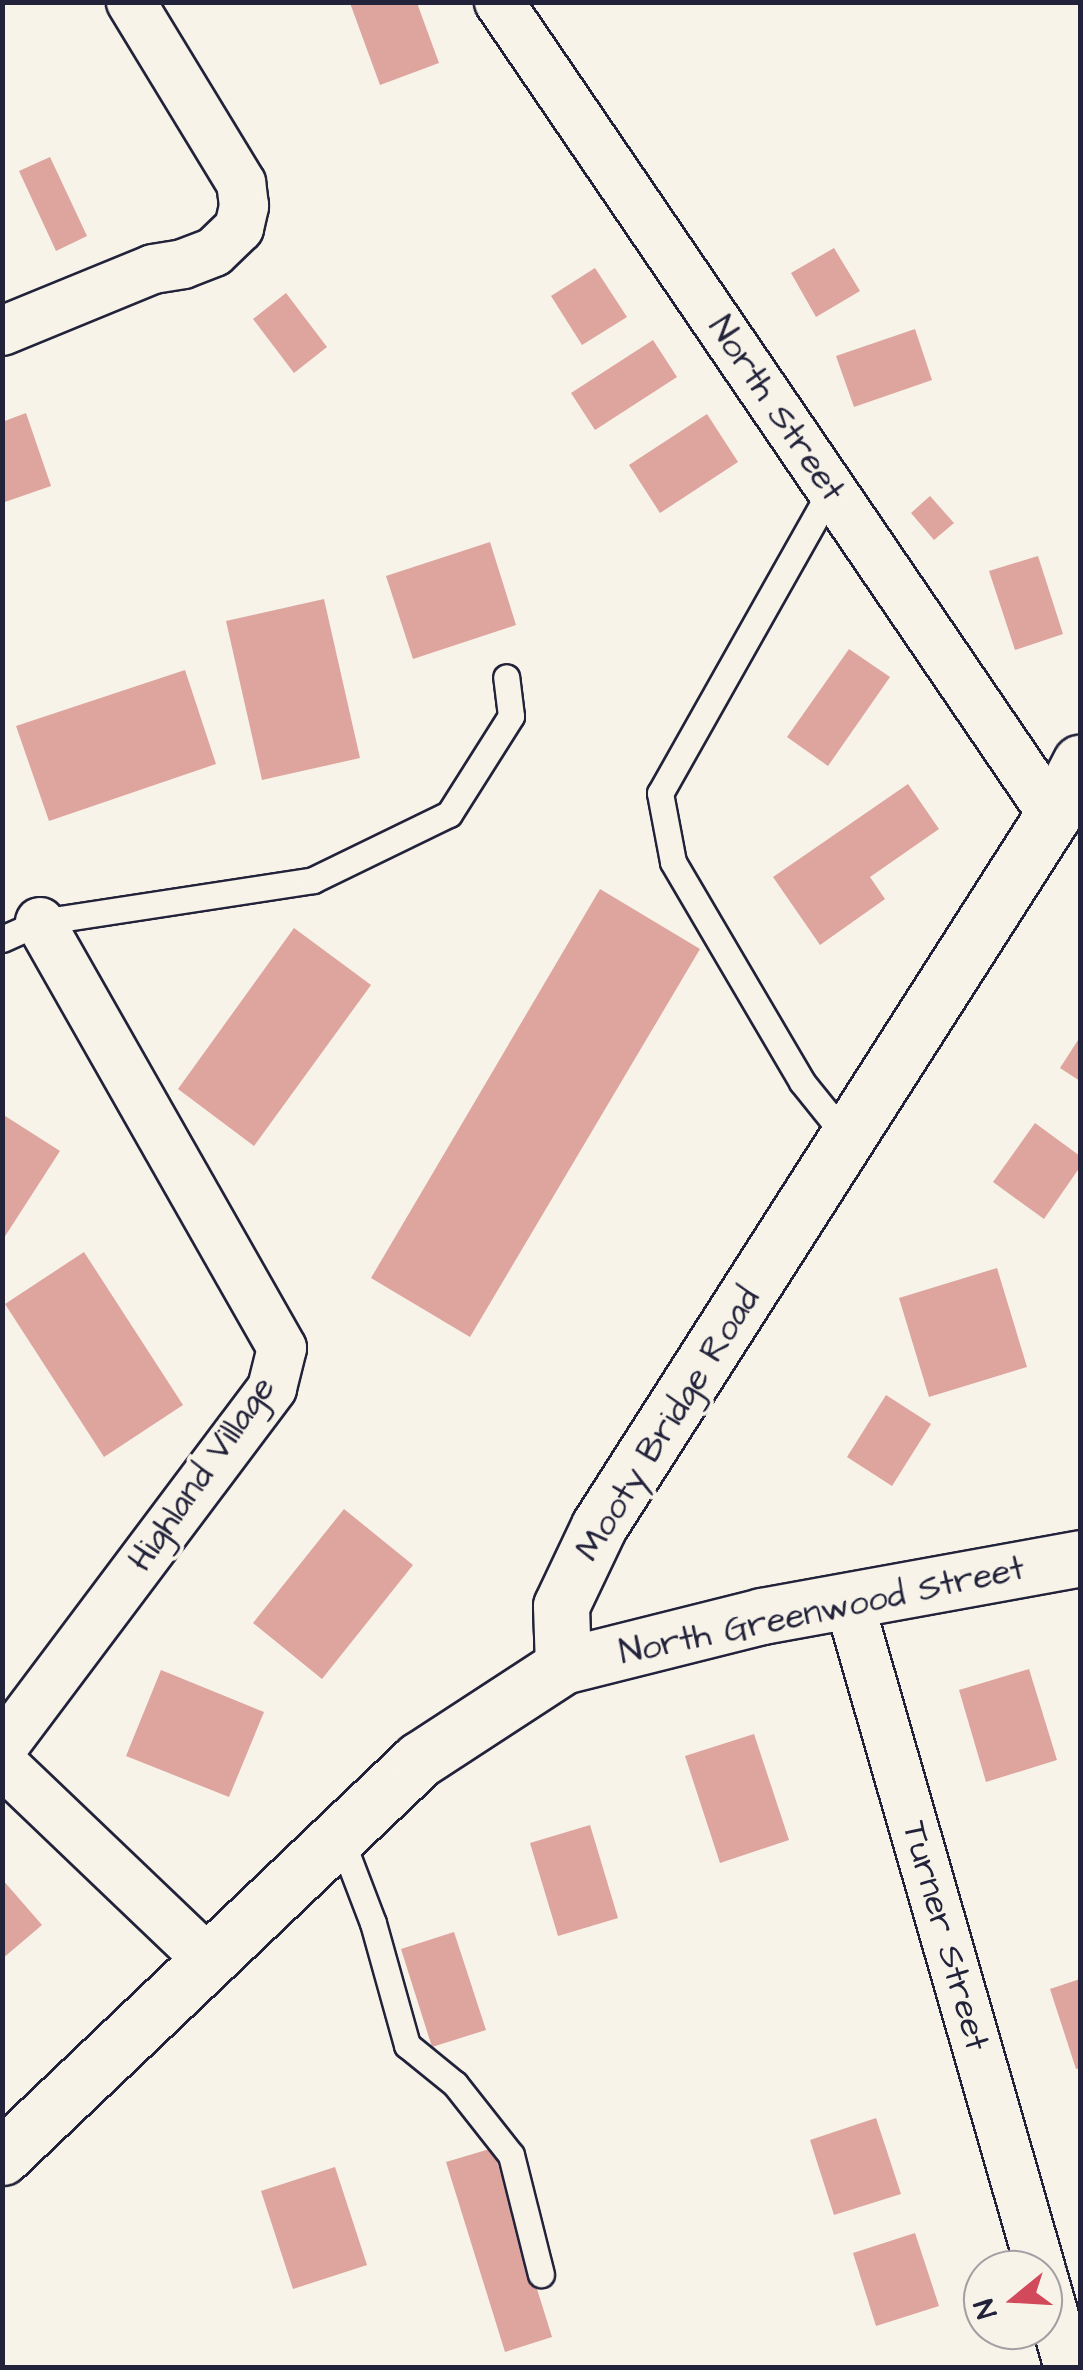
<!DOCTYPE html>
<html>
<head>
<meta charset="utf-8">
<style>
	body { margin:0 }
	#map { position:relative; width:1083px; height:2370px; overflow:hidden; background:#f7f3e8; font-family:"Architects Daughter",sans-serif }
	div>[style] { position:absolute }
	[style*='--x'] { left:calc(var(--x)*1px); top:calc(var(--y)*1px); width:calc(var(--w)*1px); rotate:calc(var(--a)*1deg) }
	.building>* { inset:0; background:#dea49e }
	.roads { filter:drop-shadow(2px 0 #22223b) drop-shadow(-2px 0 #22223b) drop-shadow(0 2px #22223b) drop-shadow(0 -2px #22223b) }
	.lane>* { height:25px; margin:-12.5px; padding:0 12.5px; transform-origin:12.5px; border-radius:12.5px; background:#f7f3e8 }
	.street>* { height:48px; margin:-24px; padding:0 24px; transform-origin:24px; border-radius:24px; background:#f7f3e8 }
	.secondary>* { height:55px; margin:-27.5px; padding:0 27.5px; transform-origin:27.5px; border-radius:27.5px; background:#f7f3e8 }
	span { translate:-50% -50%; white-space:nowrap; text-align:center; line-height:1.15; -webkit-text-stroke:8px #f7f3e8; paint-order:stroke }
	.street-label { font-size:35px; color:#22223b }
	.frame { position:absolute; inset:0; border:5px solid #22223b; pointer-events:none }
	.north { position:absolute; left:963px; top:2250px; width:100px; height:100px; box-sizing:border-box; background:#f7f3e8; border:2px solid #a29fa3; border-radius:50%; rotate:252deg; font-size:28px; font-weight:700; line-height:40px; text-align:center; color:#22223b }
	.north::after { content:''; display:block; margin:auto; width:35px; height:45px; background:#d1495b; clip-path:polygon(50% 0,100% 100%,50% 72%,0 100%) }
</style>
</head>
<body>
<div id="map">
	<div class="building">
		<i style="clip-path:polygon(350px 3px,417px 3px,439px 63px,380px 85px)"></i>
		<i style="clip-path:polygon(50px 157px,87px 236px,56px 251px,19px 171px)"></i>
		<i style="clip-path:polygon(834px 248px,860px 291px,816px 317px,791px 273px)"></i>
		<i style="clip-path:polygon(595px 268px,627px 317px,582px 345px,551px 296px)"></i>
		<i style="clip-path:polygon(286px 293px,327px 347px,294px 373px,253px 319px)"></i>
		<i style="clip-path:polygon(915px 329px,932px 380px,854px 407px,836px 356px)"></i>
		<i style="clip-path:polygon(653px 340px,677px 377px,595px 430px,571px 393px)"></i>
		<i style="clip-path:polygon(26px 413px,51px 486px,2px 503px,2px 422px)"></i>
		<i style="clip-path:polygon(707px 414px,738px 462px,660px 513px,629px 465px)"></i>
		<i style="clip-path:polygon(930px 496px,954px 523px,934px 540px,911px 513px)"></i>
		<i style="clip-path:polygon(490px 542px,516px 625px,413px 659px,386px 576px)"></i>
		<i style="clip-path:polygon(1038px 556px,1063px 634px,1015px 650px,989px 571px)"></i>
		<i style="clip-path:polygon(324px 599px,360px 758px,262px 780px,226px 621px)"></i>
		<i style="clip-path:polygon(849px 649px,890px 677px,828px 766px,787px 737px)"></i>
		<i style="clip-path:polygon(185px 670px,216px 764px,49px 821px,16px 726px)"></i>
		<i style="clip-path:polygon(908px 784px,939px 829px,870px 877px,885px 899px,820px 945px,773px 877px)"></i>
		<i style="clip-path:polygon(600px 889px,700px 949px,470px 1337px,371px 1278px)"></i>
		<i style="clip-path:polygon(294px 928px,371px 985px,254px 1146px,178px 1089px)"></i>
		<i style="clip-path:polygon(1080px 1037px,1080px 1081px,1060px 1068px)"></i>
		<i style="clip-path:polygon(2px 1114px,60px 1151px,2px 1241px)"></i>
		<i style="clip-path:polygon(1035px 1123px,1080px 1156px,1080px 1167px,1044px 1219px,993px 1182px)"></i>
		<i style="clip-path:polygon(84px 1252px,183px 1405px,104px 1457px,5px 1304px)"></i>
		<i style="clip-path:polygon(997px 1268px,1027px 1367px,929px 1397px,899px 1298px)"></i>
		<i style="clip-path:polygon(886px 1395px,931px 1424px,892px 1486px,847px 1457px)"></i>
		<i style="clip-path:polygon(344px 1509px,413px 1565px,322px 1679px,253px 1623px)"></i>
		<i style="clip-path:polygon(1029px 1669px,1057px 1760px,986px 1782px,959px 1690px)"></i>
		<i style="clip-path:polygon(161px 1670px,264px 1712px,229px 1797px,126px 1756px)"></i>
		<i style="clip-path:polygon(754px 1734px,789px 1840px,720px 1863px,685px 1756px)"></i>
		<i style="clip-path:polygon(590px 1825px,618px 1918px,558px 1936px,530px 1843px)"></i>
		<i style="clip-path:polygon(2px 1879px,42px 1925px,2px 1959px)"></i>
		<i style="clip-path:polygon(454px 1932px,486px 2030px,432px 2047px,401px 1949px)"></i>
		<i style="clip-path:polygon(1080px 1979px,1080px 2068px,1076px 2069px,1050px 1989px)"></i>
		<i style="clip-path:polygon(876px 2118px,901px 2194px,834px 2215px,810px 2140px)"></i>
		<i style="clip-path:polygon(493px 2148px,552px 2337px,505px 2352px,446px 2162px)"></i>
		<i style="clip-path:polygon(335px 2167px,367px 2265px,293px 2289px,261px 2191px)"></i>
		<i style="clip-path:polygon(915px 2233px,939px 2306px,876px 2326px,853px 2253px)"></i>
	</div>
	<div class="roads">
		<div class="lane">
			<i style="--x:831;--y:490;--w:348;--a:119.4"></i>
			<i style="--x:660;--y:793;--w:70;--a:79.3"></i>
			<i style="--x:673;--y:862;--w:255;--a:59.6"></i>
			<i style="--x:802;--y:1082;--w:73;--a:51.1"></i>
			<i style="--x:2;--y:939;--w:42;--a:-24.1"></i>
			<i style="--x:40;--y:922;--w:276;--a:-8.7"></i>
			<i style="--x:313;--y:880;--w:151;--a:-25.9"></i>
			<i style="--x:449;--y:814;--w:116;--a:-57.7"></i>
			<i style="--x:511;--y:716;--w:39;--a:-97"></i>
			<i style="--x:339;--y:1834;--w:95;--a:69.1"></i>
			<i style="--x:373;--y:1923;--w:127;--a:74.4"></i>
			<i style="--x:407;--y:2045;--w:62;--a:39.1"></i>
			<i style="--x:455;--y:2084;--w:90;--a:51.7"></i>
			<i style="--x:511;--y:2155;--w:123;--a:75.9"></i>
		</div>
		<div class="street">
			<i style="--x:499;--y:2;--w:984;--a:55.73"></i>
			<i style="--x:2;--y:331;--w:163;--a:-22.3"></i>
			<i style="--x:153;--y:269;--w:30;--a:-9"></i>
			<i style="--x:183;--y:264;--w:33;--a:-21"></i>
			<i style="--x:214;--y:252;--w:35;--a:-44"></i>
			<i style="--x:239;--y:228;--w:23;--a:-77"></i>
			<i style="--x:244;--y:206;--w:23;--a:-97"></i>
			<i style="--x:241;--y:183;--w:212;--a:-121.3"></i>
			<i style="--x:849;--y:1602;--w:695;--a:73.96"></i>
			<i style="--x:2;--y:1748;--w:450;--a:-53.1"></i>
			<i style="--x:272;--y:1388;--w:41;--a:-76"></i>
			<i style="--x:282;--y:1348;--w:490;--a:-119.6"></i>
			<i style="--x:2;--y:1763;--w:289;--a:43.7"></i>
			<i style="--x:1043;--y:2277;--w:95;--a:74.1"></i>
		</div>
		<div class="secondary">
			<i style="--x:563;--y:1666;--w:60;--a:-91.9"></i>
			<i style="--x:561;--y:1606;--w:89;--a:-64.6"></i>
			<i style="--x:599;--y:1526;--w:844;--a:-57.44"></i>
			<i style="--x:1053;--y:815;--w:59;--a:-62.6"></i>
			<i style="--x:2;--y:2157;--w:576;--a:-43.59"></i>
			<i style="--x:419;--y:1760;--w:172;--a:-33.1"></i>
			<i style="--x:563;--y:1666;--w:205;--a:-14.1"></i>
			<i style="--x:762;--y:1616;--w:323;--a:-10.3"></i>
		</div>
	</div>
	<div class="street-label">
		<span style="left:776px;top:409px;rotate:56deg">North Street</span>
		<span style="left:668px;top:1424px;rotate:-58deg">Mooty Bridge Road</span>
		<span style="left:202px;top:1474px;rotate:-55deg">Highland Village</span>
		<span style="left:822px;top:1611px;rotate:-12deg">North Greenwood Street</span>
		<span style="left:945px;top:1936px;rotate:74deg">Turner Street</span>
	</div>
	<div class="frame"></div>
	<div class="north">N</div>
</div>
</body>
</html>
